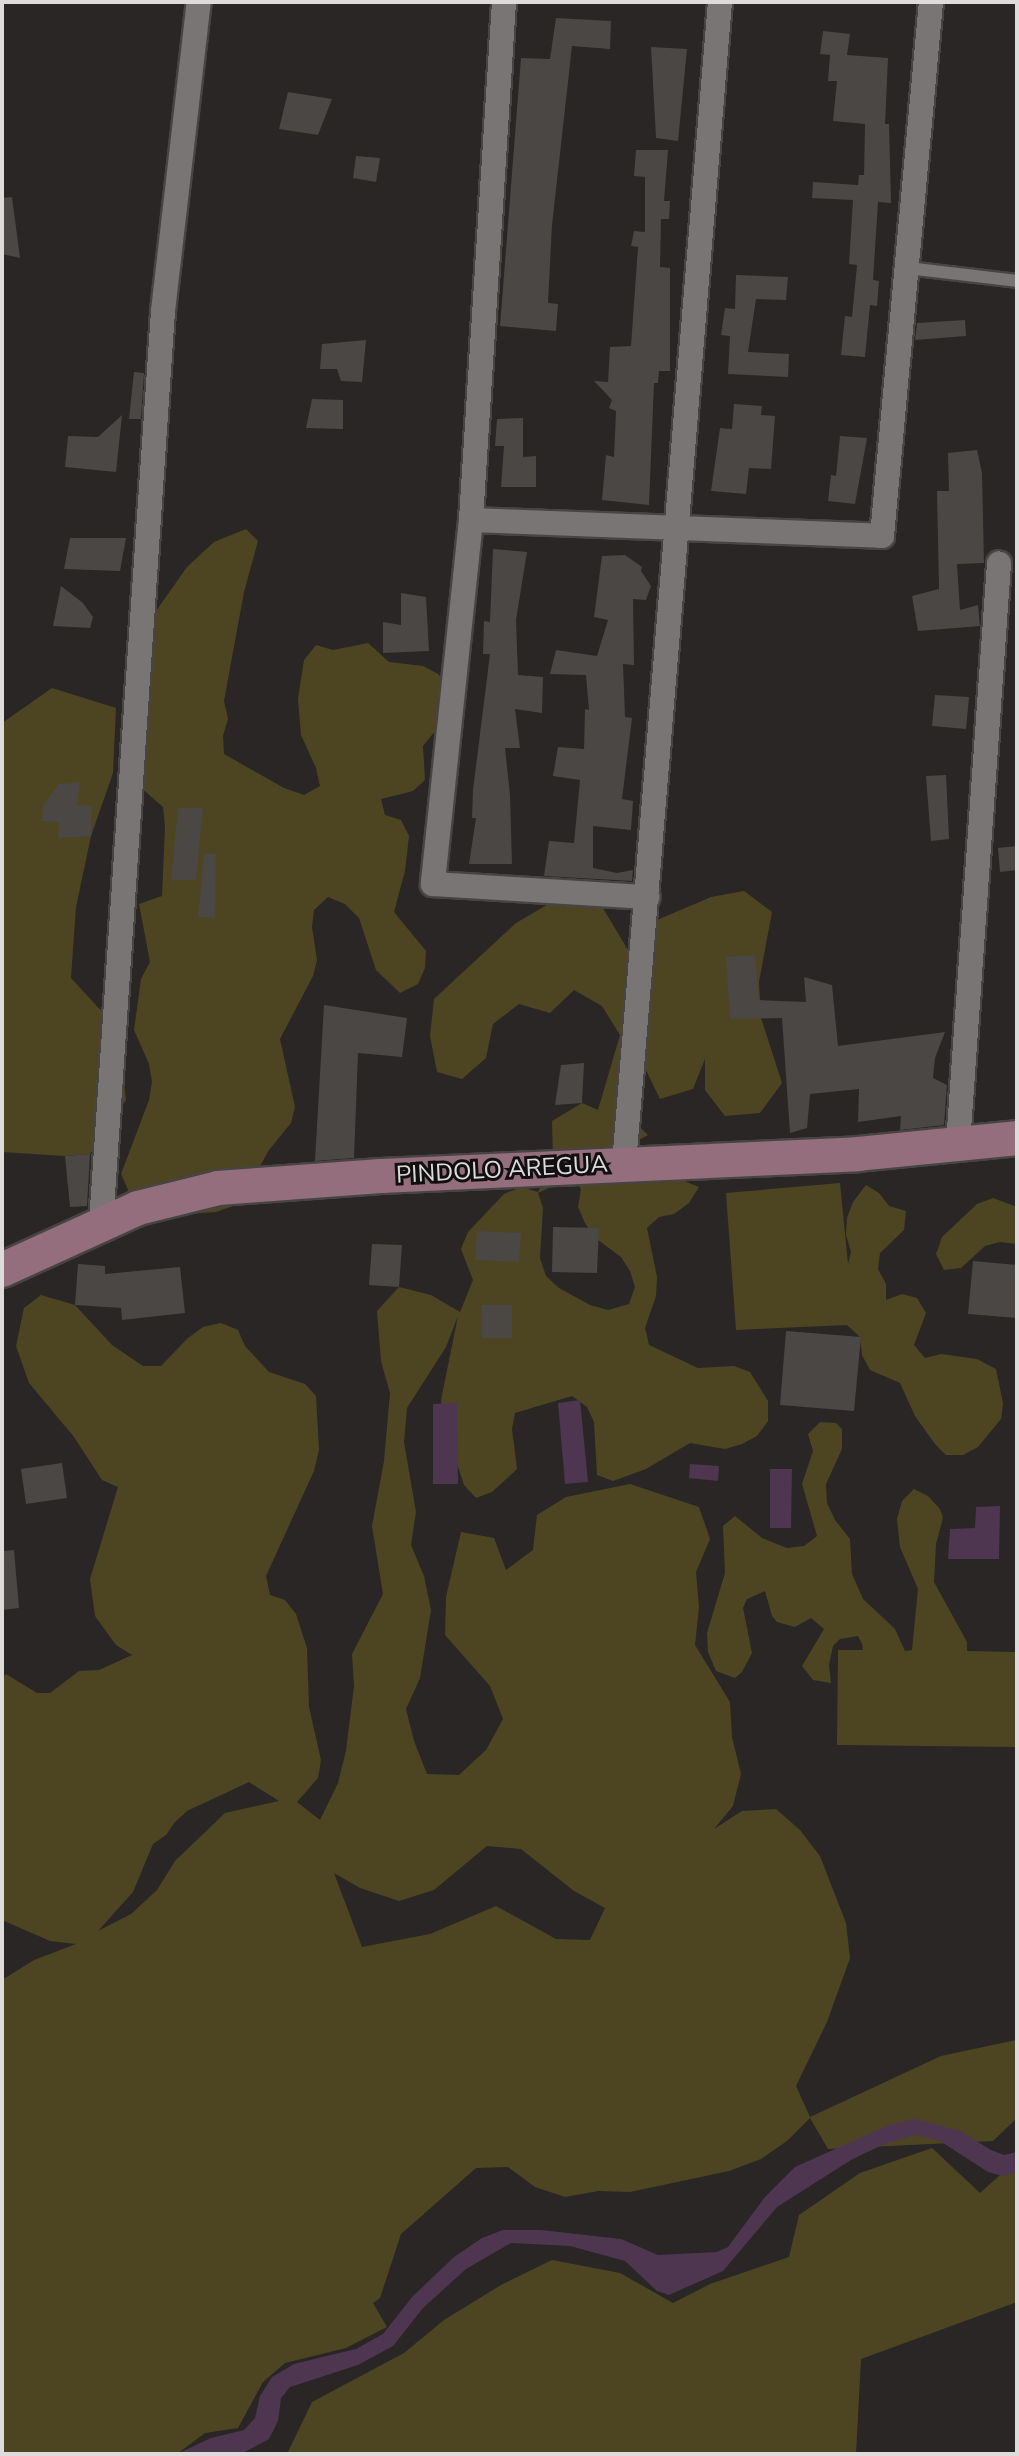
<!DOCTYPE html>
<html>
<head>
<meta charset="utf-8">
<style>
	body { margin:0 }
	#map { position:relative; width:1019px; height:2456px; overflow:hidden; background:#292625; font-family:"Nunito Sans",sans-serif }
	div>[style] { position:absolute }
	[style*='--x'] { left:calc(var(--x)*1px); top:calc(var(--y)*1px); width:calc(var(--w)*1px); rotate:calc(var(--a)*1deg) }
	.green>* { inset:0; background:#4d4522 }
	.water>* { inset:0; background:#4e3651 }
	.building>* { inset:0; background:#4a4744 }
	.roads { filter:drop-shadow(2px 0 #474443) drop-shadow(-2px 0 #474443) drop-shadow(0 2px #474443) drop-shadow(0 -2px #474443) }
	.service>* { height:12px; margin:-6px; padding:0 6px; transform-origin:6px; border-radius:6px; background:#7a7575 }
	.minor>* { height:24px; margin:-12px; padding:0 12px; transform-origin:12px; border-radius:12px; background:#7a7575 }
	.secondary>* { height:34px; margin:-17px; padding:0 17px; transform-origin:17px; border-radius:17px; background:#946e7c }
	span { translate:-50% -50%; white-space:nowrap; text-align:center; line-height:1.15; -webkit-text-stroke:6px #110f0f; paint-order:stroke }
	.street-label { font-size:24px; color:#dedcdb }
	.frame { position:absolute; inset:0; border:4px solid #dedcdb; pointer-events:none }
</style>
</head>
<body>
<div id="map">
	<div class="green">
		<i style="clip-path:polygon(246px 529px,258px 541px,244px 592px,224px 701px,228px 719px,223px 736px,224px 754px,284px 788px,304px 795px,320px 786px,316px 768px,301px 735px,298px 699px,304px 660px,316px 645px,333px 650px,368px 643px,389px 662px,423px 666px,438px 674px,449px 686px,444px 720px,423px 746px,425px 780px,413px 791px,381px 799px,385px 815px,401px 820px,409px 836px,405px 871px,394px 912px,426px 951px,425px 968px,418px 984px,400px 993px,376px 970px,359px 918px,345px 904px,328px 897px,314px 910px,312px 927px,317px 960px,313px 976px,280px 1039px,295px 1107px,291px 1123px,269px 1150px,260px 1166px,259px 1182px,248px 1196px,236px 1205px,216px 1212px,177px 1215px,141px 1206px,129px 1192px,121px 1174px,149px 1100px,152px 1082px,149px 1064px,134px 1030px,141px 979px,150px 962px,139px 904px,162px 896px,165px 826px,163px 807px,138px 785px,141px 645px,156px 611px,187px 567px,214px 542px)"></i>
		<i style="clip-path:polygon(52px 688px,116px 708px,113px 773px,91px 836px,76px 907px,71px 978px,118px 1029px,126px 1100px,90px 1154px,65px 1156px,2px 1152px,2px 723px)"></i>
		<i style="clip-path:polygon(evenodd,592px 890px,628px 950px,650px 923px,711px 897px,744px 891px,772px 912px,759px 982px,761px 1018px,782px 1083px,760px 1113px,725px 1116px,705px 1090px,705px 1059px,693px 1089px,660px 1099px,645px 1068px,647px 1055px,623px 1111px,648px 1135px,618px 1151px,614px 1176px,649px 1183px,684px 1181px,699px 1187px,689px 1203px,674px 1214px,659px 1217px,647px 1228px,657px 1277px,656px 1296px,645px 1328px,649px 1345px,698px 1368px,734px 1366px,750px 1372px,768px 1401px,768px 1421px,757px 1436px,742px 1444px,725px 1449px,690px 1443px,646px 1469px,613px 1481px,597px 1475px,594px 1422px,587px 1407px,572px 1396px,515px 1413px,512px 1429px,517px 1469px,492px 1492px,476px 1498px,464px 1485px,442px 1417px,441px 1400px,458px 1316px,446px 1347px,407px 1408px,404px 1442px,416px 1512px,411px 1545px,424px 1576px,431px 1610px,420px 1678px,406px 1709px,414px 1741px,427px 1774px,459px 1775px,486px 1750px,503px 1719px,490px 1686px,445px 1635px,446px 1597px,461px 1532px,494px 1538px,506px 1570px,533px 1550px,537px 1515px,566px 1497px,630px 1484px,699px 1507px,710px 1539px,696px 1572px,699px 1607px,695px 1645px,730px 1702px,732px 1737px,741px 1774px,733px 1806px,714px 1829px,742px 1811px,776px 1809px,800px 1830px,820px 1856px,846px 1923px,850px 1958px,827px 2022px,796px 2086px,810px 2117px,941px 2056px,1016px 2040px,1017px 2035px,1017px 2118px,993px 2141px,828px 2149px,810px 2118px,787px 2141px,761px 2159px,729px 2171px,630px 2192px,598px 2191px,565px 2197px,535px 2187px,508px 2167px,476px 2168px,401px 2234px,380px 2298px,373px 2303px,387px 2327px,346px 2348px,285px 2363px,263px 2382px,238px 2428px,205px 2433px,177px 2454px,2px 2454px,2px 1980px,34px 1960px,76px 1944px,50px 1941px,2px 1920px,2px 1678px,6px 1674px,37px 1693px,50px 1693px,79px 1671px,99px 1670px,132px 1655px,116px 1645px,95px 1616px,90px 1579px,118px 1487px,102px 1480px,74px 1437px,29px 1383px,16px 1346px,24px 1308px,41px 1295px,75px 1305px,112px 1345px,143px 1366px,161px 1366px,188px 1338px,203px 1327px,221px 1323px,238px 1330px,245px 1346px,269px 1372px,305px 1384px,316px 1396px,319px 1450px,314px 1471px,266px 1576px,270px 1595px,285px 1600px,296px 1614px,307px 1648px,309px 1707px,321px 1760px,318px 1778px,297px 1802px,320px 1820px,338px 1783px,346px 1751px,354px 1686px,352px 1654px,383px 1594px,372px 1526px,384px 1461px,390px 1393px,381px 1361px,377px 1311px,399px 1287px,431px 1295px,460px 1312px,473px 1280px,461px 1249px,468px 1232px,504px 1194px,521px 1187px,538px 1192px,553px 1161px,552px 1121px,582px 1103px,598px 1110px,620px 1035px,602px 1006px,574px 990px,550px 1013px,519px 1004px,493px 1024px,486px 1058px,462px 1079px,437px 1072px,430px 1036px,434px 999px,516px 923px,552px 902px,592px 890px,572px 1177px,581px 1189px,578px 1207px,585px 1223px,594px 1237px,621px 1257px,630px 1271px,635px 1287px,629px 1304px,608px 1310px,590px 1305px,559px 1288px,546px 1276px,540px 1258px,543px 1208px,538px 1193px,572px 1177px,592px 890px,249px 1782px,279px 1801px,225px 1813px,175px 1861px,157px 1890px,131px 1914px,98px 1931px,133px 1892px,153px 1844px,166px 1835px,175px 1822px,187px 1811px,249px 1782px,592px 890px,487px 1846px,521px 1849px,574px 1891px,605px 1908px,590px 1940px,556px 1939px,496px 1906px,430px 1934px,362px 1947px,334px 1873px,360px 1888px,399px 1901px,434px 1890px,487px 1846px)"></i>
		<i style="clip-path:polygon(840px 1183px,848px 1264px,851px 1252px,846px 1235px,847px 1218px,853px 1202px,866px 1185px,879px 1193px,889px 1206px,906px 1211px,904px 1230px,880px 1253px,878px 1269px,886px 1284px,886px 1300px,902px 1294px,917px 1298px,926px 1313px,914px 1345px,925px 1358px,941px 1354px,977px 1359px,996px 1369px,1003px 1403px,1001px 1419px,978px 1447px,963px 1455px,946px 1455px,935px 1444px,915px 1416px,900px 1383px,870px 1370px,862px 1355px,860px 1337px,847px 1325px,736px 1330px,726px 1193px)"></i>
		<i style="clip-path:polygon(993px 1198px,1017px 1207px,1017px 1244px,1000px 1242px,985px 1246px,961px 1268px,944px 1270px,936px 1254px,942px 1237px,977px 1204px)"></i>
		<i style="clip-path:polygon(820px 1422px,836px 1423px,842px 1429px,842px 1449px,826px 1484px,827px 1503px,835px 1520px,850px 1539px,852px 1574px,863px 1599px,895px 1629px,905px 1651px,912px 1650px,918px 1589px,900px 1547px,897px 1519px,902px 1501px,914px 1489px,928px 1496px,940px 1509px,943px 1518px,936px 1544px,934px 1582px,967px 1642px,967px 1651px,1017px 1652px,1017px 1747px,837px 1745px,838px 1650px,863px 1650px,862px 1644px,858px 1636px,840px 1639px,833px 1646px,829px 1665px,831px 1683px,813px 1680px,802px 1666px,824px 1629px,811px 1618px,795px 1627px,777px 1622px,772px 1616px,765px 1591px,747px 1599px,743px 1608px,752px 1653px,742px 1672px,735px 1678px,716px 1671px,708px 1652px,707px 1633px,725px 1573px,723px 1526px,735px 1516px,762px 1538px,787px 1548px,804px 1546px,817px 1536px,802px 1484px,813px 1451px,808px 1434px)"></i>
		<i style="clip-path:polygon(932px 2148px,980px 2193px,1017px 2160px,1017px 2302px,861px 2359px,856px 2454px,287px 2454px,312px 2402px,404px 2353px,444px 2320px,501px 2285px,552px 2260px,620px 2273px,673px 2303px,710px 2284px,789px 2257px,799px 2215px,860px 2173px)"></i>
	</div>
	<div class="water">
		<i style="clip-path:polygon(580px 1400px,588px 1482px,565px 1484px,558px 1403px)"></i>
		<i style="clip-path:polygon(457px 1403px,458px 1484px,433px 1484px,433px 1404px)"></i>
		<i style="clip-path:polygon(690px 1464px,719px 1466px,718px 1481px,689px 1478px)"></i>
		<i style="clip-path:polygon(770px 1469px,792px 1469px,791px 1528px,770px 1528px)"></i>
		<i style="clip-path:polygon(1000px 1506px,999px 1559px,948px 1559px,950px 1529px,975px 1528px,976px 1507px)"></i>
		<i style="clip-path:polygon(916px 2119px,960px 2131px,991px 2150px,1004px 2155px,1017px 2152px,1017px 2172px,1003px 2176px,988px 2172px,940px 2141px,915px 2135px,884px 2144px,851px 2160px,777px 2207px,723px 2271px,669px 2295px,657px 2291px,625px 2261px,570px 2246px,511px 2243px,466px 2269px,423px 2308px,393px 2346px,358px 2365px,290px 2387px,281px 2398px,278px 2421px,269px 2439px,241px 2454px,177px 2454px,211px 2438px,244px 2430px,255px 2418px,260px 2396px,272px 2377px,294px 2364px,356px 2349px,383px 2334px,412px 2297px,454px 2257px,482px 2238px,503px 2230px,541px 2230px,621px 2239px,658px 2255px,717px 2252px,728px 2247px,765px 2197px,795px 2167px,891px 2124px)"></i>
	</div>
	<div class="building">
		<i style="clip-path:polygon(556px 18px,611px 21px,610px 49px,572px 46px,552px 225px,548px 303px,558px 304px,556px 331px,500px 326px,521px 58px,550px 59px)"></i>
		<i style="clip-path:polygon(823px 31px,850px 34px,847px 55px,888px 58px,885px 124px,889px 124px,891px 203px,878px 202px,873px 280px,879px 281px,877px 306px,870px 305px,865px 357px,841px 355px,845px 316px,852px 317px,857px 265px,849px 264px,853px 200px,812px 198px,813px 182px,858px 185px,859px 175px,864px 175px,865px 124px,833px 121px,837px 81px,828px 81px,830px 55px,820px 54px)"></i>
		<i style="clip-path:polygon(651px 47px,687px 49px,678px 141px,656px 138px)"></i>
		<i style="clip-path:polygon(288px 92px,332px 99px,318px 135px,279px 129px)"></i>
		<i style="clip-path:polygon(636px 150px,668px 150px,664px 201px,670px 201px,669px 219px,661px 219px,660px 267px,670px 268px,670px 371px,659px 371px,658px 383px,654px 383px,649px 505px,602px 500px,606px 455px,614px 457px,616px 411px,609px 408px,612px 400px,594px 381px,608px 382px,610px 347px,631px 346px,638px 247px,631px 246px,634px 231px,645px 232px,645px 177px,634px 176px)"></i>
		<i style="clip-path:polygon(356px 156px,380px 158px,376px 182px,353px 178px)"></i>
		<i style="clip-path:polygon(12px 197px,20px 258px,2px 254px,2px 198px)"></i>
		<i style="clip-path:polygon(736px 275px,788px 277px,786px 300px,756px 299px,748px 352px,789px 354px,788px 377px,728px 374px,730px 336px,721px 335px,725px 308px,735px 309px)"></i>
		<i style="clip-path:polygon(965px 320px,966px 336px,915px 340px,917px 323px)"></i>
		<i style="clip-path:polygon(366px 340px,362px 382px,341px 381px,337px 369px,320px 369px,322px 344px)"></i>
		<i style="clip-path:polygon(134px 372px,144px 373px,141px 419px,129px 419px)"></i>
		<i style="clip-path:polygon(312px 399px,343px 400px,343px 429px,306px 428px)"></i>
		<i style="clip-path:polygon(734px 404px,762px 406px,761px 415px,775px 416px,771px 469px,749px 468px,746px 494px,711px 491px,720px 428px,732px 429px)"></i>
		<i style="clip-path:polygon(122px 415px,116px 472px,65px 467px,68px 436px,98px 437px)"></i>
		<i style="clip-path:polygon(523px 418px,523px 457px,536px 456px,536px 487px,501px 487px,504px 446px,495px 446px,497px 419px)"></i>
		<i style="clip-path:polygon(840px 436px,867px 438px,855px 504px,828px 501px,831px 475px,836px 476px)"></i>
		<i style="clip-path:polygon(977px 450px,982px 473px,984px 563px,957px 564px,960px 610px,978px 605px,980px 626px,918px 631px,912px 596px,939px 589px,937px 491px,949px 491px,948px 453px)"></i>
		<i style="clip-path:polygon(70px 538px,126px 538px,120px 571px,64px 569px)"></i>
		<i style="clip-path:polygon(493px 549px,527px 552px,516px 620px,518px 675px,543px 677px,542px 713px,515px 709px,520px 748px,505px 748px,510px 795px,512px 864px,469px 864px,476px 818px,472px 818px,473px 790px,490px 654px,483px 654px,484px 621px,490px 622px)"></i>
		<i style="clip-path:polygon(625px 555px,642px 567px,641px 571px,651px 586px,646px 600px,633px 599px,634px 665px,623px 664px,625px 717px,632px 718px,622px 799px,633px 801px,631px 830px,593px 826px,593px 868px,617px 873px,633px 870px,632px 881px,544px 876px,549px 841px,574px 843px,580px 780px,553px 776px,558px 747px,584px 749px,585px 709px,589px 710px,586px 675px,550px 674px,556px 650px,597px 656px,608px 620px,594px 617px,602px 556px)"></i>
		<i style="clip-path:polygon(61px 586px,83px 603px,93px 617px,90px 628px,53px 626px)"></i>
		<i style="clip-path:polygon(401px 593px,426px 597px,429px 651px,383px 653px,383px 622px,401px 625px)"></i>
		<i style="clip-path:polygon(935px 695px,969px 697px,966px 729px,932px 726px)"></i>
		<i style="clip-path:polygon(946px 775px,949px 839px,931px 841px,926px 776px)"></i>
		<i style="clip-path:polygon(80px 782px,77px 806px,92px 805px,91px 836px,58px 838px,59px 822px,42px 821px,43px 806px,59px 784px)"></i>
		<i style="clip-path:polygon(178px 808px,203px 808px,196px 880px,171px 880px)"></i>
		<i style="clip-path:polygon(1017px 846px,1017px 870px,1000px 872px,998px 848px)"></i>
		<i style="clip-path:polygon(204px 854px,216px 854px,215px 918px,198px 917px)"></i>
		<i style="clip-path:polygon(755px 955px,759px 1000px,806px 1002px,804px 977px,832px 985px,838px 1046px,945px 1032px,935px 1058px,933px 1078px,947px 1085px,944px 1125px,900px 1130px,901px 1116px,858px 1122px,859px 1089px,810px 1094px,807px 1128px,790px 1133px,782px 1018px,730px 1019px,726px 957px)"></i>
		<i style="clip-path:polygon(324px 1005px,407px 1018px,402px 1057px,358px 1053px,354px 1158px,315px 1161px)"></i>
		<i style="clip-path:polygon(584px 1063px,582px 1103px,555px 1105px,561px 1065px)"></i>
		<i style="clip-path:polygon(90px 1154px,87px 1206px,70px 1207px,65px 1156px)"></i>
		<i style="clip-path:polygon(553px 1227px,599px 1228px,597px 1273px,552px 1272px)"></i>
		<i style="clip-path:polygon(477px 1231px,521px 1233px,519px 1262px,475px 1260px)"></i>
		<i style="clip-path:polygon(372px 1244px,402px 1245px,399px 1287px,369px 1285px)"></i>
		<i style="clip-path:polygon(973px 1261px,1017px 1265px,1017px 1318px,968px 1314px)"></i>
		<i style="clip-path:polygon(78px 1264px,105px 1266px,105px 1274px,180px 1267px,185px 1313px,122px 1320px,121px 1308px,75px 1305px)"></i>
		<i style="clip-path:polygon(482px 1305px,512px 1305px,512px 1338px,482px 1338px)"></i>
		<i style="clip-path:polygon(786px 1331px,861px 1337px,854px 1411px,780px 1405px)"></i>
		<i style="clip-path:polygon(62px 1463px,67px 1498px,26px 1504px,21px 1469px)"></i>
		<i style="clip-path:polygon(14px 1550px,19px 1608px,2px 1610px,2px 1551px)"></i>
	</div>
	<div class="roads">
		<div class="service">
			<i style="--x:907;--y:268;--w:111;--a:6.7"></i>
		</div>
		<div class="minor">
			<i style="--x:504;--y:2;--w:519;--a:93.65"></i>
			<i style="--x:471;--y:520;--w:366;--a:96"></i>
			<i style="--x:433;--y:884;--w:215;--a:3.5"></i>
			<i style="--x:471;--y:520;--w:411;--a:2.2"></i>
			<i style="--x:882;--y:536;--w:536;--a:-84.76"></i>
			<i style="--x:958;--y:1144;--w:582;--a:-85.96"></i>
			<i style="--x:624;--y:1164;--w:1166;--a:-85.28"></i>
			<i style="--x:101;--y:1223;--w:914;--a:-86.11"></i>
			<i style="--x:163;--y:311;--w:311;--a:-83.4"></i>
		</div>
		<div class="secondary">
			<i style="--x:2;--y:1270;--w:149;--a:-24.5"></i>
			<i style="--x:138;--y:1208;--w:82;--a:-14"></i>
			<i style="--x:218;--y:1188;--w:163;--a:-4.2"></i>
			<i style="--x:381;--y:1176;--w:478;--a:-2.6"></i>
			<i style="--x:858;--y:1154;--w:160;--a:-5.7"></i>
		</div>
	</div>
	<div class="street-label">
		<span style="left:502px;top:1170px;rotate:-3deg">PINDOLO AREGUA</span>
	</div>
	<div class="frame"></div>
</div>
</body>
</html>
